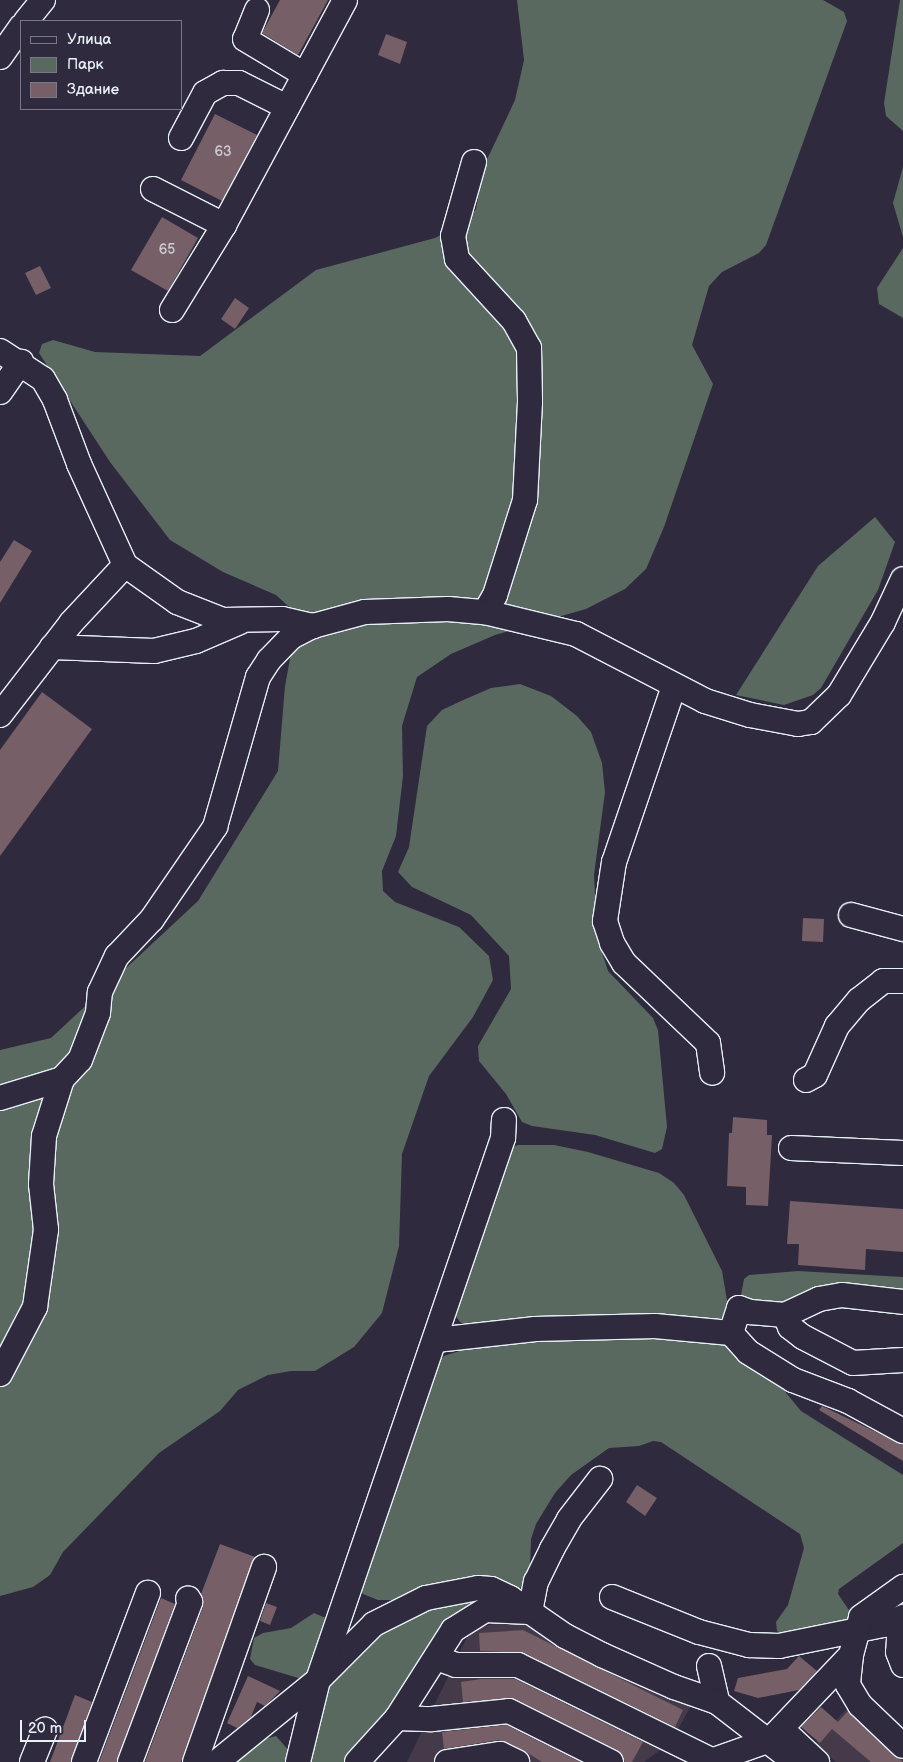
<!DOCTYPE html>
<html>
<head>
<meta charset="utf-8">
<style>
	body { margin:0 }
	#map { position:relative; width:903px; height:1762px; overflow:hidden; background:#2f2a3d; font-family:"Balsamiq Sans",sans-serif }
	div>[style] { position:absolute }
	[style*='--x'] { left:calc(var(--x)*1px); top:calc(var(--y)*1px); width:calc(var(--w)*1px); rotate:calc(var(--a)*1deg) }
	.built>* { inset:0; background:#443a49 }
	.green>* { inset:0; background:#596960 }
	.building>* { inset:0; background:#765f66 }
	.roads { filter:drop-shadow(1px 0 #e8f1f8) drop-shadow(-1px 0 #e8f1f8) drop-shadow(0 1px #e8f1f8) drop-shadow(0 -1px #e8f1f8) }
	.minor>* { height:24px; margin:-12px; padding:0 12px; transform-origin:12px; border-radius:12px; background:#2f2a3d }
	span { translate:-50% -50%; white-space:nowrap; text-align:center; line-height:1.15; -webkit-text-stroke:5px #2f2a3d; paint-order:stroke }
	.number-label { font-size:14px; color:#ccccd4 }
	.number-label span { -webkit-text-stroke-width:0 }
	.legend { position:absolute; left:20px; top:20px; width:162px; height:90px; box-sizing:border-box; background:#2f2a3d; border:1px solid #797a88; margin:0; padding:6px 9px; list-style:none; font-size:15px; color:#e8f1f8 }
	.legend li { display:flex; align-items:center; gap:10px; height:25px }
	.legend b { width:25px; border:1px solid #797a88 }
	.scale { position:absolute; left:20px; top:1720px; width:66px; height:22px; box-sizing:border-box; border:2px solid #e8f1f8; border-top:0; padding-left:6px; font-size:15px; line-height:18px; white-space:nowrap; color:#e8f1f8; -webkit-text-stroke:4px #2f2a3d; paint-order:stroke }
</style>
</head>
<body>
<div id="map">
	<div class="built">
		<i style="clip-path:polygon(523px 1621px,691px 1706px,671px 1742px,644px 1762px,407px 1762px,472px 1627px)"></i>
		<i style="clip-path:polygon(855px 1700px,903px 1741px,903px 1762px,836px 1762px,814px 1744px)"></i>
	</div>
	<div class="green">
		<i style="clip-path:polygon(517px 0,823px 0,844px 12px,847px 21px,766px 245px,759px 253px,722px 272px,709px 286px,692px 345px,713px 384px,664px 527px,646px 569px,625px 589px,586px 609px,495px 635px,451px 654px,417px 677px,402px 726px,403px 776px,396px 836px,382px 871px,383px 891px,395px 902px,459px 927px,489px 956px,493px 980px,473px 1017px,429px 1076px,402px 1154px,399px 1246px,382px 1313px,354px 1347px,315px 1371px,291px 1371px,268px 1375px,238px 1390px,220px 1411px,159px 1453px,63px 1552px,50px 1575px,33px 1587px,0 1596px,0 1050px,51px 1038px,198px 901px,278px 771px,285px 686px,298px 615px,276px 595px,223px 572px,170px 540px,110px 462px,39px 353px,42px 344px,53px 340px,95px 352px,200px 356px,316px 270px,435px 238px,466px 221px,476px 209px,483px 168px,515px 100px,524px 60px)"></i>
		<i style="clip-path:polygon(900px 0,903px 0,903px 131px,886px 116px,884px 103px)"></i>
		<i style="clip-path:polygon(903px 167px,903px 237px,893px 203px)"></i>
		<i style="clip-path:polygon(903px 248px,903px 318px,879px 304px,877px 288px)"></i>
		<i style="clip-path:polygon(875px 517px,895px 542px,878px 590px,821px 688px,813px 695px,784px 705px,736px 695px,818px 566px)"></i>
		<i style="clip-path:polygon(520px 684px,551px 696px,577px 716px,591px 732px,602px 763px,605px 792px,594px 875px,597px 937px,608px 971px,653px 1018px,658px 1030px,667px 1127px,662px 1149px,655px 1153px,595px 1135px,532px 1126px,522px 1122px,506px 1094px,479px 1061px,478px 1046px,511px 989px,509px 956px,471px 915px,412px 887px,398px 872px,409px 847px,427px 726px,442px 710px,461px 701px,491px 688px)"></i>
		<i style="clip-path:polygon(518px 1145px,554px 1145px,588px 1152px,659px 1173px,674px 1183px,684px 1195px,722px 1271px,728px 1306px,724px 1316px,719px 1321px,461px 1323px,454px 1314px,512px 1147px)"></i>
		<i style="clip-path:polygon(798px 1271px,903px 1277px,903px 1294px,782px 1305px,744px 1300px,741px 1295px,744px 1279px,749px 1275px)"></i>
		<i style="clip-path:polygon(625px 1336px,721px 1342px,782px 1388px,801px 1411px,903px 1475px,903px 1543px,839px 1589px,838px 1594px,851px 1613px,849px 1619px,845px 1623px,782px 1634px,777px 1631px,776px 1622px,788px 1605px,804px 1548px,800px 1534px,661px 1442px,653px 1441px,639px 1446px,609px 1448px,571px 1475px,555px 1493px,536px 1524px,531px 1539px,530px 1569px,519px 1590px,514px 1591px,479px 1577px,458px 1579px,393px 1600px,378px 1600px,363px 1594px,360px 1589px,438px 1363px,444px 1356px,478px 1345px,536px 1337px)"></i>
		<i style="clip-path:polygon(467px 1594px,497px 1603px,408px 1692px,348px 1762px,303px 1762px,329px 1680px,374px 1630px)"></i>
		<i style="clip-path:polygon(314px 1613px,328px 1619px,324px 1641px,305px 1680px,255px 1665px,250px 1659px,254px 1638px,263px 1633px,291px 1628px)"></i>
		<i style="clip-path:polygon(276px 1736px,291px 1753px,288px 1762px,237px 1762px,257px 1741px)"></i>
	</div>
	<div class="building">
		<i style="clip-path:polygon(280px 0,328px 0,298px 55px,262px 33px)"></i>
		<i style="clip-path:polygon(386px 34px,407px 42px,400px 64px,378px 55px)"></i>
		<i style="clip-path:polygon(215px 114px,257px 135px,222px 201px,181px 180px)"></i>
		<i style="clip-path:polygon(162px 217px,198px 238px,168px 291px,131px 270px)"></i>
		<i style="clip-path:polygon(40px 266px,51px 288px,36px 295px,25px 273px)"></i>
		<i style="clip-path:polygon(235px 298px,249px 308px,235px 329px,221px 319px)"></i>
		<i style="clip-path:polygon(14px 540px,32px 551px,0 603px,0 562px)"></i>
		<i style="clip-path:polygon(42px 692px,92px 729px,0 856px,0 750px)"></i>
		<i style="clip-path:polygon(803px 918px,824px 919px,823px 942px,802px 941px)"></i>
		<i style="clip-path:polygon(733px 1117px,767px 1120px,767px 1135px,772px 1135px,768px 1206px,746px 1205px,746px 1187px,727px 1186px,729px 1133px,732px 1133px)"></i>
		<i style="clip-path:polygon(790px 1201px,903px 1209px,903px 1252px,866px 1249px,865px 1270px,798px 1265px,799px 1244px,787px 1244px)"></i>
		<i style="clip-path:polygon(822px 1406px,903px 1445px,903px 1461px,819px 1410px)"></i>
		<i style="clip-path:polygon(637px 1485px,657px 1498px,645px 1516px,626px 1502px)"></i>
		<i style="clip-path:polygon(220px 1544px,255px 1557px,181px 1762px,145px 1762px,203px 1607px,201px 1594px)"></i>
		<i style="clip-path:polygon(161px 1598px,175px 1604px,117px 1762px,99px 1762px)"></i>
		<i style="clip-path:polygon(266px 1603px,277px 1607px,270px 1625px,260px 1621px)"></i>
		<i style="clip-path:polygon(523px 1630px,683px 1710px,675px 1727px,524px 1653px,480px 1651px,479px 1633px)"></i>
		<i style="clip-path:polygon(799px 1656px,817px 1671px,799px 1690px,758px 1698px,734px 1691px,738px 1678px,787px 1669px)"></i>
		<i style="clip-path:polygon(248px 1676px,280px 1691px,265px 1706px,257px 1702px,251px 1717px,237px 1728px,227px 1723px)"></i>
		<i style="clip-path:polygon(481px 1679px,515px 1679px,643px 1742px,632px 1762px,625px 1762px,617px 1750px,515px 1699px,463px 1702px,461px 1682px)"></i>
		<i style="clip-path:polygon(75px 1695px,92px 1702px,71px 1762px,50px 1762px)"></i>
		<i style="clip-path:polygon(821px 1707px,838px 1722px,848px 1711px,903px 1762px,871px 1762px,832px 1729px,820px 1743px,801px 1727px)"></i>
		<i style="clip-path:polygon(506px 1725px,580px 1762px,542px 1762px,523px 1750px,498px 1740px,444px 1749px,442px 1732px)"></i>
	</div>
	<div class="roads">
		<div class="minor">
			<i style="--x:257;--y:10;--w:31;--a:112"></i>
			<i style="--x:245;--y:39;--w:70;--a:31"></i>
			<i style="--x:26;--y:21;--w:27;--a:-51"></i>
			<i style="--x:0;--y:57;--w:37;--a:-55"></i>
			<i style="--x:181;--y:138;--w:51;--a:-61.9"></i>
			<i style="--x:205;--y:93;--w:21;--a:-29"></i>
			<i style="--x:223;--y:83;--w:16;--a:0"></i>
			<i style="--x:239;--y:83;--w:54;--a:26.6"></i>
			<i style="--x:474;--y:162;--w:77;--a:105.8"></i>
			<i style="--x:453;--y:236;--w:23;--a:80"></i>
			<i style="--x:457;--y:259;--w:84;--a:47.4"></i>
			<i style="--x:514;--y:321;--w:31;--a:61"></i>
			<i style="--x:529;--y:348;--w:54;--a:88.9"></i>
			<i style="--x:530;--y:402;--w:98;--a:92.9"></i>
			<i style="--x:525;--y:500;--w:100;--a:107.5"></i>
			<i style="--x:495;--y:595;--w:20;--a:120"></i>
			<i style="--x:153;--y:189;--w:80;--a:26.9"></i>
			<i style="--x:172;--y:310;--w:100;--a:-58.5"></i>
			<i style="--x:224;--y:225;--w:255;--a:-61.7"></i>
			<i style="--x:0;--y:351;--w:51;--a:33.1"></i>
			<i style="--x:43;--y:379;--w:24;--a:60"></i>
			<i style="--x:55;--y:400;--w:68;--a:69.4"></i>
			<i style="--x:79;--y:464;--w:111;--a:65.5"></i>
			<i style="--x:125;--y:565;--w:64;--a:35.4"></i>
			<i style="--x:177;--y:602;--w:49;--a:21.4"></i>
			<i style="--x:223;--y:620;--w:59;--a:-1"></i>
			<i style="--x:282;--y:619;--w:32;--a:13"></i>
			<i style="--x:313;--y:626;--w:54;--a:-15.1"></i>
			<i style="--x:365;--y:612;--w:83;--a:-2.1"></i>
			<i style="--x:448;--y:609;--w:37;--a:5"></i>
			<i style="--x:485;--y:612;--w:94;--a:13.6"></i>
			<i style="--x:576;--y:634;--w:145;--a:27.4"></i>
			<i style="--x:705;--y:701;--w:47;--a:17.3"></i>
			<i style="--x:750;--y:715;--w:49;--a:10.6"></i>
			<i style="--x:798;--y:724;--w:13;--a:-9"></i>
			<i style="--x:811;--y:722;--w:39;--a:-44"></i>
			<i style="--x:839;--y:695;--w:85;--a:-58.9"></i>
			<i style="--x:883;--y:622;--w:47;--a:-65.1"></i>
			<i style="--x:0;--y:392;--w:37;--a:-55"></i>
			<i style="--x:52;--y:647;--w:102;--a:2.2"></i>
			<i style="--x:154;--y:651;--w:43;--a:-13.4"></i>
			<i style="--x:196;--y:641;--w:48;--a:-23.4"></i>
			<i style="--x:674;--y:686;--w:186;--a:108.8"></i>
			<i style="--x:614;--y:862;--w:60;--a:98.7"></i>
			<i style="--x:605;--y:921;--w:23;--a:72"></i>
			<i style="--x:612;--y:943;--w:23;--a:59"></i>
			<i style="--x:624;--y:963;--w:116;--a:43.6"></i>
			<i style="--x:708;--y:1043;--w:30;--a:82"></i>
			<i style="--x:0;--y:715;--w:116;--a:-52.3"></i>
			<i style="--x:71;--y:623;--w:79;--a:-47"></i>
			<i style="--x:851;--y:915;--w:54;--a:15.1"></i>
			<i style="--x:806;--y:1080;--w:10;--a:-29"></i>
			<i style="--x:815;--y:1075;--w:54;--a:-65.8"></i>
			<i style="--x:837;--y:1026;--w:34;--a:-50"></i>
			<i style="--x:859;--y:1000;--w:31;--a:-38"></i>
			<i style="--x:883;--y:981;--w:20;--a:0"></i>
			<i style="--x:0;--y:1098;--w:65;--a:-17"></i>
			<i style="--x:62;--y:1079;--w:26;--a:-47"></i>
			<i style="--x:80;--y:1060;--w:50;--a:-69"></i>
			<i style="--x:98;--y:1013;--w:21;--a:-85"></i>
			<i style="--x:100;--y:992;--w:40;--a:-65"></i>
			<i style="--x:117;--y:956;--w:51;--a:-46.6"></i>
			<i style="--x:152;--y:919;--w:112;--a:-55.6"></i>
			<i style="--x:215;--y:827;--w:156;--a:-74"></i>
			<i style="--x:258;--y:677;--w:20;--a:-57"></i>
			<i style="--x:269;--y:660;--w:32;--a:-46"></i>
			<i style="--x:291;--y:637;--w:25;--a:-27"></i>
			<i style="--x:791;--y:1148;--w:112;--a:2.6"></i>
			<i style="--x:785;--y:1315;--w:13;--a:67"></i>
			<i style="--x:790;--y:1327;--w:16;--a:38"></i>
			<i style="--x:803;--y:1337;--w:56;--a:27.5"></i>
			<i style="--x:853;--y:1363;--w:50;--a:-3.4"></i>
			<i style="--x:731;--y:1333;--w:25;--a:48"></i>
			<i style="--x:748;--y:1352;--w:53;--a:31.9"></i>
			<i style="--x:793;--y:1380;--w:59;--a:20.9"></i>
			<i style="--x:848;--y:1401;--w:63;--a:28.6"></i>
			<i style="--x:436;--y:1340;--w:100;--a:-6.3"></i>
			<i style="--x:535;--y:1329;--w:120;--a:-1.4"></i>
			<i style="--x:655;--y:1326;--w:76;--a:5.3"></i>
			<i style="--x:731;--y:1333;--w:26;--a:-72"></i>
			<i style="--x:739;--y:1308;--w:12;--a:20"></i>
			<i style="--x:750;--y:1312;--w:35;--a:5"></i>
			<i style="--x:785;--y:1315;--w:38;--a:-25"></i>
			<i style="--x:819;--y:1299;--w:23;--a:-10"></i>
			<i style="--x:842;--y:1295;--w:61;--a:6.5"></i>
			<i style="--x:0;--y:1374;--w:76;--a:-62.4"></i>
			<i style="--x:35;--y:1307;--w:78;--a:-81.9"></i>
			<i style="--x:46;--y:1230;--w:46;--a:-96.2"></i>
			<i style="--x:41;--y:1184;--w:48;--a:-86.4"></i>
			<i style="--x:44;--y:1136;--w:60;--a:-72.5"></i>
			<i style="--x:612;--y:1597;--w:94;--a:21.9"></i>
			<i style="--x:699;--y:1632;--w:52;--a:14.6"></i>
			<i style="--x:749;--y:1645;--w:30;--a:2"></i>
			<i style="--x:779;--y:1646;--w:106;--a:-11.4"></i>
			<i style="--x:883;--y:1625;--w:22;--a:-22"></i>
			<i style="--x:900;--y:1619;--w:33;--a:93"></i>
			<i style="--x:898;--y:1652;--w:14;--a:69"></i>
			<i style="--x:851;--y:1655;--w:30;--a:96"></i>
			<i style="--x:848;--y:1685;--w:23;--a:59"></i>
			<i style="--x:860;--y:1705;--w:59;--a:43.6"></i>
			<i style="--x:436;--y:1658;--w:21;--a:19"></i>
			<i style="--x:456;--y:1665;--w:62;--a:0"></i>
			<i style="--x:518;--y:1665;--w:217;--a:26.2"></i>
			<i style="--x:709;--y:1666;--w:37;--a:77"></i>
			<i style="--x:397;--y:1718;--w:35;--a:2"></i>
			<i style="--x:432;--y:1719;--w:77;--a:-5.9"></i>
			<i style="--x:509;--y:1711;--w:114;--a:26.6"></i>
			<i style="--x:788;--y:1735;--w:40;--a:43"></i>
			<i style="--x:32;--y:1762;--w:35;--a:-68"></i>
			<i style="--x:84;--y:1762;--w:181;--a:-69.3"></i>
			<i style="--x:130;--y:1762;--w:171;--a:-69.4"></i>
			<i style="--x:190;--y:1602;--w:4;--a:-117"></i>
			<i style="--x:195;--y:1762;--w:207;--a:-70.5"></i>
			<i style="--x:217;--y:1762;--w:130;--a:-39.1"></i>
			<i style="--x:318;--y:1680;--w:79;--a:-45"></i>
			<i style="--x:374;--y:1624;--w:58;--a:-26.6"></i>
			<i style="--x:426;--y:1598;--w:53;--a:-10.9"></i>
			<i style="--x:478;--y:1588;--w:13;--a:4"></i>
			<i style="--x:491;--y:1589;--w:21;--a:25"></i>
			<i style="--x:510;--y:1598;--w:67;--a:34.6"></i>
			<i style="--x:565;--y:1636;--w:42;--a:27.2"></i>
			<i style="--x:602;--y:1655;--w:79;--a:24"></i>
			<i style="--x:674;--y:1687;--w:46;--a:19.2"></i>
			<i style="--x:717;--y:1702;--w:98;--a:37.6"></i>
			<i style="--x:298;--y:1762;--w:84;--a:-76.3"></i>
			<i style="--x:318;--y:1680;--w:573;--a:-71.15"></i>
			<i style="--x:503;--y:1138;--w:18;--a:-87"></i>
			<i style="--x:357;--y:1762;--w:59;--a:-47.7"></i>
			<i style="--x:397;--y:1718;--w:104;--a:-57.5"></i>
			<i style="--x:453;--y:1630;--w:38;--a:-32"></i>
			<i style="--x:485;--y:1610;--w:45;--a:2.5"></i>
			<i style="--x:530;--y:1612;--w:31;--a:-79"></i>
			<i style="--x:536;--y:1582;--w:37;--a:-64"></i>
			<i style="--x:552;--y:1549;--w:34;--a:-60"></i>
			<i style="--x:569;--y:1519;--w:51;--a:-52.2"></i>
			<i style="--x:447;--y:1762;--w:54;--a:-8.6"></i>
			<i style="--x:500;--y:1754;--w:19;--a:25"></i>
			<i style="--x:708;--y:1762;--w:66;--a:-19.5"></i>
			<i style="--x:770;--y:1740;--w:117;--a:-46.4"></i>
			<i style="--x:851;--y:1655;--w:39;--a:-75"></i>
			<i style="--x:861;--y:1617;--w:52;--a:-35.5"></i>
		</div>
	</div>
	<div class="number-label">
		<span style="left:223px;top:152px">63</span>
		<span style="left:167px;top:250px">65</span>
	</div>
	<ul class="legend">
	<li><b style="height:6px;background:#2f2a3d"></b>Улица</li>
	<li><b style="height:14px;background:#596960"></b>Парк</li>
	<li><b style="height:14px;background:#765f66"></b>Здание</li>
	</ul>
	<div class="scale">20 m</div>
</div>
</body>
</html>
